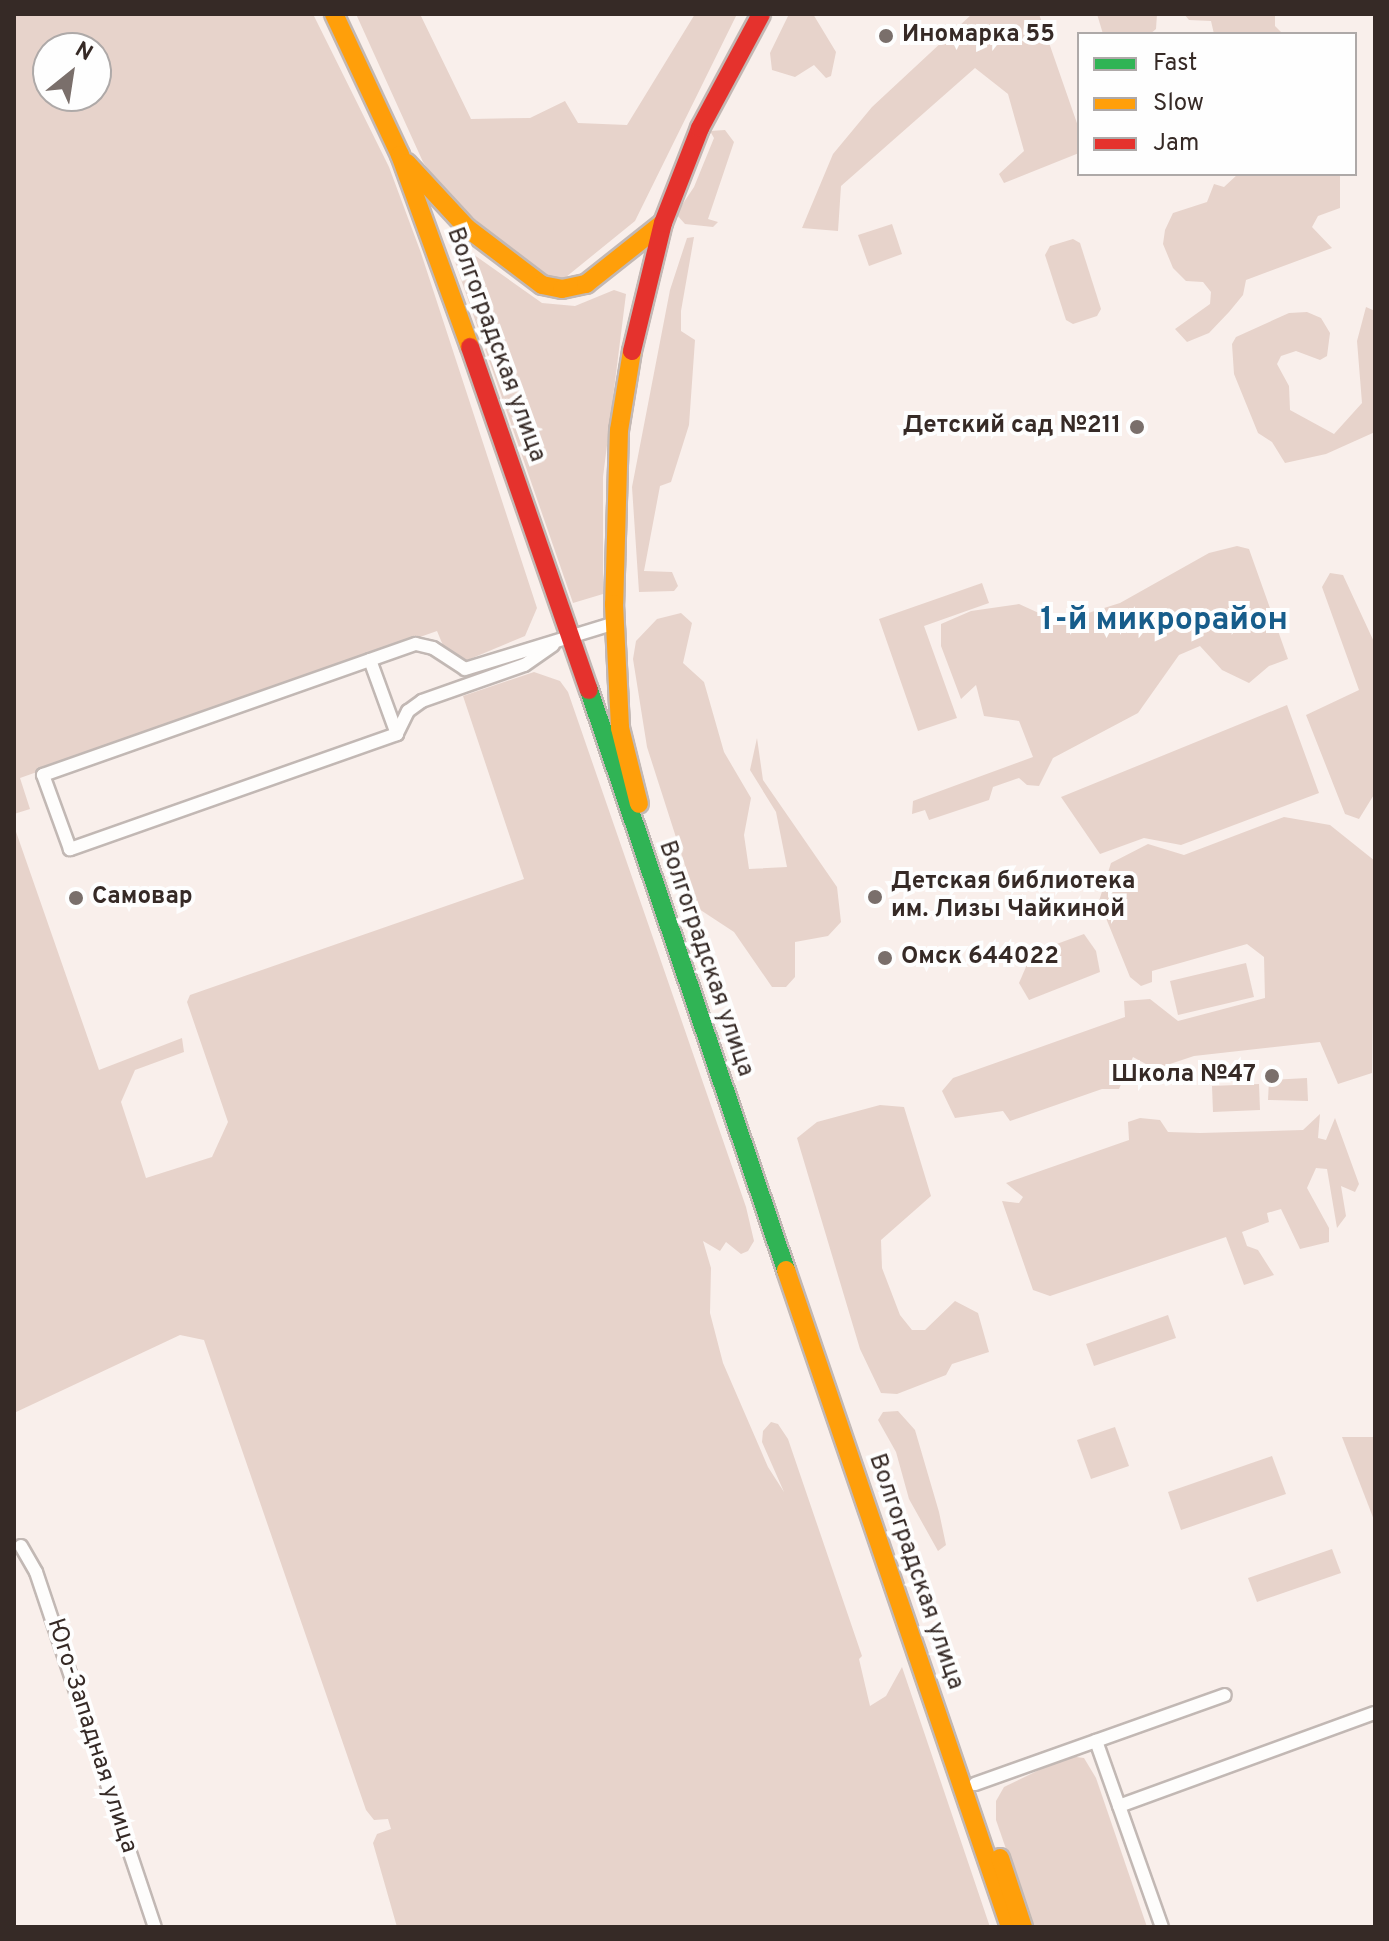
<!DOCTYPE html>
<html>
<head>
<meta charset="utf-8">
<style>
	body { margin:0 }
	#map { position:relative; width:1389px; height:1941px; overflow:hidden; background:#f9efeb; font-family:Overpass,sans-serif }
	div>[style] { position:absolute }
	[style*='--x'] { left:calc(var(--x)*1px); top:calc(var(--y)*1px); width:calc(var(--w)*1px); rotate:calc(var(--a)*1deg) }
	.green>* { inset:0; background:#e7d3cb }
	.roads { filter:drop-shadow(2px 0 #c2b8b4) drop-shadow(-2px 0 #c2b8b4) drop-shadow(0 2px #c2b8b4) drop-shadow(0 -2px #c2b8b4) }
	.street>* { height:12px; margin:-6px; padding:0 6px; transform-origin:6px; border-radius:6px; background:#fefdfc }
	.fast>* { height:18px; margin:-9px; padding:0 9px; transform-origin:9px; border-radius:9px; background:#30b455 }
	.slow>* { height:18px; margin:-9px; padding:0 9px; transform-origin:9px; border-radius:9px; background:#ff9f0a }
	.jam>* { height:18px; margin:-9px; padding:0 9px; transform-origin:9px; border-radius:9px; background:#e5322d }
	.dots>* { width:22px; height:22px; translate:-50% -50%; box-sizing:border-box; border:4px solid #fefefe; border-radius:50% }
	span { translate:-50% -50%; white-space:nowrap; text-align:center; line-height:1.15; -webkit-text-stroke:8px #fefefe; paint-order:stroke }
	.poi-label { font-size:24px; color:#362a26; font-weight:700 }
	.left { translate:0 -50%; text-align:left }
	.right { translate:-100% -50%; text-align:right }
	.street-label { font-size:24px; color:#362a26 }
	.district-label { font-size:32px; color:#175d8b; font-weight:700 }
	.frame { position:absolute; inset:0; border:16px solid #362a26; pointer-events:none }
	.legend { position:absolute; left:1077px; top:32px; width:280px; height:144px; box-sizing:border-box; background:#fefefe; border:2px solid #aea9a8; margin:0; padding:10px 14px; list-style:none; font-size:24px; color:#362a26 }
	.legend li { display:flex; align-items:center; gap:16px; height:40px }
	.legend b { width:40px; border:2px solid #aea9a8 }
	.north { position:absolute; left:32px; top:32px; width:80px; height:80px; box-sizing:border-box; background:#fefefe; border:2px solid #aea9a8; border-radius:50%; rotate:30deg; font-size:22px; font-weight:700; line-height:32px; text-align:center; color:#362a26 }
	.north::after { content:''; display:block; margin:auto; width:28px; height:36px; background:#7a6f6b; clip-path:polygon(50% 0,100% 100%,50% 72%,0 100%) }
</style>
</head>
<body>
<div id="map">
	<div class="green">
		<i style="clip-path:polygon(evenodd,14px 14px,313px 14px,389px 167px,421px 253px,537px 608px,525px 636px,458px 664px,447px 655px,437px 631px,20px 778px,30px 809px,14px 814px,14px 14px,48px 48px,96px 48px,96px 96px,48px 96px,48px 48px)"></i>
		<i style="clip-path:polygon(356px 14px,420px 14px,471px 119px,530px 118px,565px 101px,578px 123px,627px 125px,695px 14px,737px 14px,635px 221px,566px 277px,549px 278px,532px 273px,441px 187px,423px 162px)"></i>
		<i style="clip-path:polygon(789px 14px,813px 14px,836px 52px,831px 76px,826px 78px,814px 65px,795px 77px,772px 70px,770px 53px)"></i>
		<i style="clip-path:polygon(972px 14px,1039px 14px,1079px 129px,1079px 153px,1004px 183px,999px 174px,1024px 151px,1008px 94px,975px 68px,841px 186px,838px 231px,802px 228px,833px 154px,872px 107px)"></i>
		<i style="clip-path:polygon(1097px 14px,1157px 14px,1156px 29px,1150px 34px,1103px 34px)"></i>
		<i style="clip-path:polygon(1184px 14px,1275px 14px,1275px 26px,1283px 34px,1214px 34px,1211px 21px,1189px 20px)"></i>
		<i style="clip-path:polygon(725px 130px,734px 142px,708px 219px,718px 222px,713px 227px,685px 224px,676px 214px,694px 187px,714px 138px,710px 131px)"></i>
		<i style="clip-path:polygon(1238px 174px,1340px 174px,1340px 208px,1318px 216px,1312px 227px,1332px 248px,1246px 280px,1243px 295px,1229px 312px,1209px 333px,1187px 342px,1175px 329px,1210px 304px,1211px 292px,1203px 282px,1186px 281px,1173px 268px,1163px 244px,1165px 230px,1173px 213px,1207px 202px,1214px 184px,1224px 187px)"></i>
		<i style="clip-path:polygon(892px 224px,902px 254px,869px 266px,858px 235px)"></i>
		<i style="clip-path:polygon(694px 237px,681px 311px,681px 331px,695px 340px,689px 425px,671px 482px,660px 486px,644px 571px,672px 572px,678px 586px,674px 591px,639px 592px,632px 487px,670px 290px,687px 238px)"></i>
		<i style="clip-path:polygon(1073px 239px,1080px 243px,1101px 309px,1097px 316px,1073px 324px,1066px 320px,1045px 255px,1050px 246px)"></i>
		<i style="clip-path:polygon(463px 247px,542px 303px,575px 306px,614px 290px,626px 294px,603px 477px,603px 594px,573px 603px,455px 262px)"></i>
		<i style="clip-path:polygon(1366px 307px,1375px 311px,1375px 432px,1326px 454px,1285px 463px,1272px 442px,1258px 433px,1234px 374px,1232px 344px,1236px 337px,1289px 313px,1307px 312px,1321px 318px,1330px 333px,1327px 356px,1320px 360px,1296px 351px,1281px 356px,1277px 364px,1289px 386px,1290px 410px,1334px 434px,1362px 403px,1357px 341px)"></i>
		<i style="clip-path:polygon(1237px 546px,1249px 549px,1288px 659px,1269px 666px,1249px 683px,1222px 670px,1200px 646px,1179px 655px,1138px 713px,1053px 758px,1039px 786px,1027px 785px,1019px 778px,993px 787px,989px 800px,929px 820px,925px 810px,912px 814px,913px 801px,1033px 757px,1019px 721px,984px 716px,976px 685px,961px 699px,941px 646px,941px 624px,971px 611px,1019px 604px,1052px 619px,1085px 614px,1120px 603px,1209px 553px)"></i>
		<i style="clip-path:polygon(1330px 573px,1343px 575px,1375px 644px,1375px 793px,1359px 819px,1345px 814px,1306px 715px,1359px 690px,1322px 587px)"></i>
		<i style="clip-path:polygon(982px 583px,989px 603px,924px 626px,957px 718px,918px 731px,879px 619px)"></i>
		<i style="clip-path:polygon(681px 613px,692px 623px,683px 663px,704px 682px,724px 752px,751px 798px,744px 835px,749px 869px,787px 867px,776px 812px,750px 770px,757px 738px,763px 780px,837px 887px,841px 922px,828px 936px,795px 942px,795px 977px,786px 987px,772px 987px,734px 932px,699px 909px,647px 747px,633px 659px,636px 641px,657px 619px)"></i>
		<i style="clip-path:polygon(534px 672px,560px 681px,568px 692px,746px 1207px,754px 1241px,748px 1251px,741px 1254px,726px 1242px,720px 1251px,703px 1241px,711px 1268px,710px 1313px,723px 1363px,768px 1467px,784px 1492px,762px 1442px,763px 1431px,771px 1422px,778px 1424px,788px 1439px,862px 1656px,859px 1659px,870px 1706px,886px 1696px,902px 1667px,990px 1927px,397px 1927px,373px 1843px,377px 1834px,391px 1829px,388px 1819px,374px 1820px,366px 1810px,204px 1340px,180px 1335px,14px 1413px,14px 826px,99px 1070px,182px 1038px,184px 1052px,135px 1070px,121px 1102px,146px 1178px,212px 1157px,228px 1122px,187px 1002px,190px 995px,524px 879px,463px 696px)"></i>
		<i style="clip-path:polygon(1287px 705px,1319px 793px,1181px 845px,1144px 838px,1100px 854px,1061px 797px)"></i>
		<i style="clip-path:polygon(1284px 817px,1330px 825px,1375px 861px,1372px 1073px,1338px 1084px,1320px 1042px,1194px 1056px,1155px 1069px,1133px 1057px,1119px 1089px,1102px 1089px,1010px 1121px,1003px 1111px,955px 1118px,942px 1091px,953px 1078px,1125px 1017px,1124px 1001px,1150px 999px,1178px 1021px,1265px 998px,1264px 957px,1247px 944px,1152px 971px,1152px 982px,1141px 986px,1130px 977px,1099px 901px,1111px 863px,1148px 844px,1184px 855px)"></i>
		<i style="clip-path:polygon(1084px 934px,1096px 951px,1100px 972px,1029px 1000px,1019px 983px,1032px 953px)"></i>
		<i style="clip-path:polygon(1246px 963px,1254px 997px,1178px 1015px,1170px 981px)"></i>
		<i style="clip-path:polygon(1307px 1078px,1308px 1101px,1268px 1100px,1269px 1080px)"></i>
		<i style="clip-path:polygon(1259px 1084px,1260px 1110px,1213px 1112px,1212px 1086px)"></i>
		<i style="clip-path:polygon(880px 1105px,904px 1107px,931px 1196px,881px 1240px,882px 1268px,900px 1315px,912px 1330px,925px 1330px,955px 1301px,978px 1313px,989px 1352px,952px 1364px,946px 1375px,897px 1394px,881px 1393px,860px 1349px,797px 1138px,817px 1122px)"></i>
		<i style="clip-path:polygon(1320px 1114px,1318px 1138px,1326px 1140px,1335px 1118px,1359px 1184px,1355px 1192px,1341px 1186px,1346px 1216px,1337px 1228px,1327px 1169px,1316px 1168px,1307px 1188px,1329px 1228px,1329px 1242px,1300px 1249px,1281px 1209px,1267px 1213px,1269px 1222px,1242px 1232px,1247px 1246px,1258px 1250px,1274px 1275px,1244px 1285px,1226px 1237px,1050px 1296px,1033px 1290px,1002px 1201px,1019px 1203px,1023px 1197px,1006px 1183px,1129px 1140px,1128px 1122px,1140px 1118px,1160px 1120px,1168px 1132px,1200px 1133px,1303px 1130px)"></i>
		<i style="clip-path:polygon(1168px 1315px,1176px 1338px,1094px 1366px,1086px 1344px)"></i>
		<i style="clip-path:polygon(898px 1411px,915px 1430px,939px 1512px,946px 1545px,938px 1551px,909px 1499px,896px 1452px,878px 1420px,883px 1412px)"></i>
		<i style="clip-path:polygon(1115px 1427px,1129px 1466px,1091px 1479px,1077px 1440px)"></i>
		<i style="clip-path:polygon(1342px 1437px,1375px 1437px,1375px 1520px,1374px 1520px)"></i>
		<i style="clip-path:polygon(1272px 1456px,1286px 1494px,1181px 1530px,1168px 1492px)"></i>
		<i style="clip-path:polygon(1332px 1549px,1341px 1573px,1257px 1602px,1248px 1578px)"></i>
		<i style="clip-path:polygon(1068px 1756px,1084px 1758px,1096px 1778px,1147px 1927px,1033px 1927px,996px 1820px,996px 1801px,1004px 1787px)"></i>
	</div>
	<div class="roads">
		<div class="street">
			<i style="--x:553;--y:645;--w:35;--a:145"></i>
			<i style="--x:524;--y:665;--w:108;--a:160.6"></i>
			<i style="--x:422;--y:701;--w:17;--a:144"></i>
			<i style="--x:408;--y:711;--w:25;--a:116"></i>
			<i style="--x:397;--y:734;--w:347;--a:160.6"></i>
			<i style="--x:70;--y:849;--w:79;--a:-110"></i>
			<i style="--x:43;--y:775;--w:395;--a:-19.4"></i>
			<i style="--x:416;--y:644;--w:17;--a:13"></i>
			<i style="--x:433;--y:648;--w:38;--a:33"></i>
			<i style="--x:465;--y:669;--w:157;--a:-17"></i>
			<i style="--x:370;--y:660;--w:79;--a:70"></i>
			<i style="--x:21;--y:1546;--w:30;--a:60"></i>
			<i style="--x:36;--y:1572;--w:374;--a:71.5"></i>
			<i style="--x:1096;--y:1741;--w:197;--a:70.5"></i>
			<i style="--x:975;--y:1784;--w:265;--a:-19.6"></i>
			<i style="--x:1119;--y:1806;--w:272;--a:-20"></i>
		</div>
		<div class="fast">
			<i style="--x:589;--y:690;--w:613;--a:71.24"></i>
		</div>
		<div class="slow">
			<i style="--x:334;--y:14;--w:156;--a:64.9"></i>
			<i style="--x:400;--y:155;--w:204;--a:70"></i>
			<i style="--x:407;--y:163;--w:88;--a:47.3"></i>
			<i style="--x:467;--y:228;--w:94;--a:37.2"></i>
			<i style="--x:542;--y:285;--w:20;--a:11"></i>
			<i style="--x:562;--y:289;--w:25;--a:-12"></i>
			<i style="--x:586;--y:284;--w:98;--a:-38.4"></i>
			<i style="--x:632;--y:351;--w:80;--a:99.3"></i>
			<i style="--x:619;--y:430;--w:174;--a:91.6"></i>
			<i style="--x:614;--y:604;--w:124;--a:87.2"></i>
			<i style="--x:620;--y:728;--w:78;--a:76"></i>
			<i style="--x:786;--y:1270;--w:694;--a:71.17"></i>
			<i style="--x:1000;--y:1858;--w:73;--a:71.6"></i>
		</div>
		<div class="jam">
			<i style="--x:470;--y:347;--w:363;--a:70.9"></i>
			<i style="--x:632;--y:351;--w:132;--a:-76.4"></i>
			<i style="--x:663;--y:223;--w:102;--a:-68.7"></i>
			<i style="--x:700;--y:128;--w:129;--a:-61.8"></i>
		</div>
	</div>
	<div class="dots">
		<i style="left:886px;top:36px;background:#7a6f6b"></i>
		<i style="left:1137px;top:427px;background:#7a6f6b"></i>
		<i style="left:875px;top:897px;background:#7a6f6b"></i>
		<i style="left:76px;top:898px;background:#7a6f6b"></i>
		<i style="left:885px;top:958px;background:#7a6f6b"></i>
		<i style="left:1272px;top:1076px;background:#7a6f6b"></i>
	</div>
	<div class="poi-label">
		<span class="left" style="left:902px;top:36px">Иномарка 55</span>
		<span class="right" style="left:1121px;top:427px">Детский сад №211</span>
		<span class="left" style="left:891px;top:897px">Детская библиотека<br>им. Лизы Чайкиной</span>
		<span class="left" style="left:92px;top:898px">Самовар</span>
		<span class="left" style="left:901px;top:958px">Омск 644022</span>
		<span class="right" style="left:1256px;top:1076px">Школа №47</span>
	</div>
	<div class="street-label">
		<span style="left:495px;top:345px;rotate:70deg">Волгоградская улица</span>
		<span style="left:705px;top:959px;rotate:71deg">Волгоградская улица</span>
		<span style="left:915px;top:1572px;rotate:71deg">Волгоградская улица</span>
		<span style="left:91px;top:1736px;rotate:72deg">Юго-Западная улица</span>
	</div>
	<div class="district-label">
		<span style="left:1164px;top:621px">1-й микрорайон</span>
	</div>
	<div class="frame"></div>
	<ul class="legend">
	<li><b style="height:10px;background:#30b455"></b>Fast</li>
	<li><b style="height:10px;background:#ff9f0a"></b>Slow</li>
	<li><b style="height:10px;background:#e5322d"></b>Jam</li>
	</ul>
	<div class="north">N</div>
</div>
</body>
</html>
